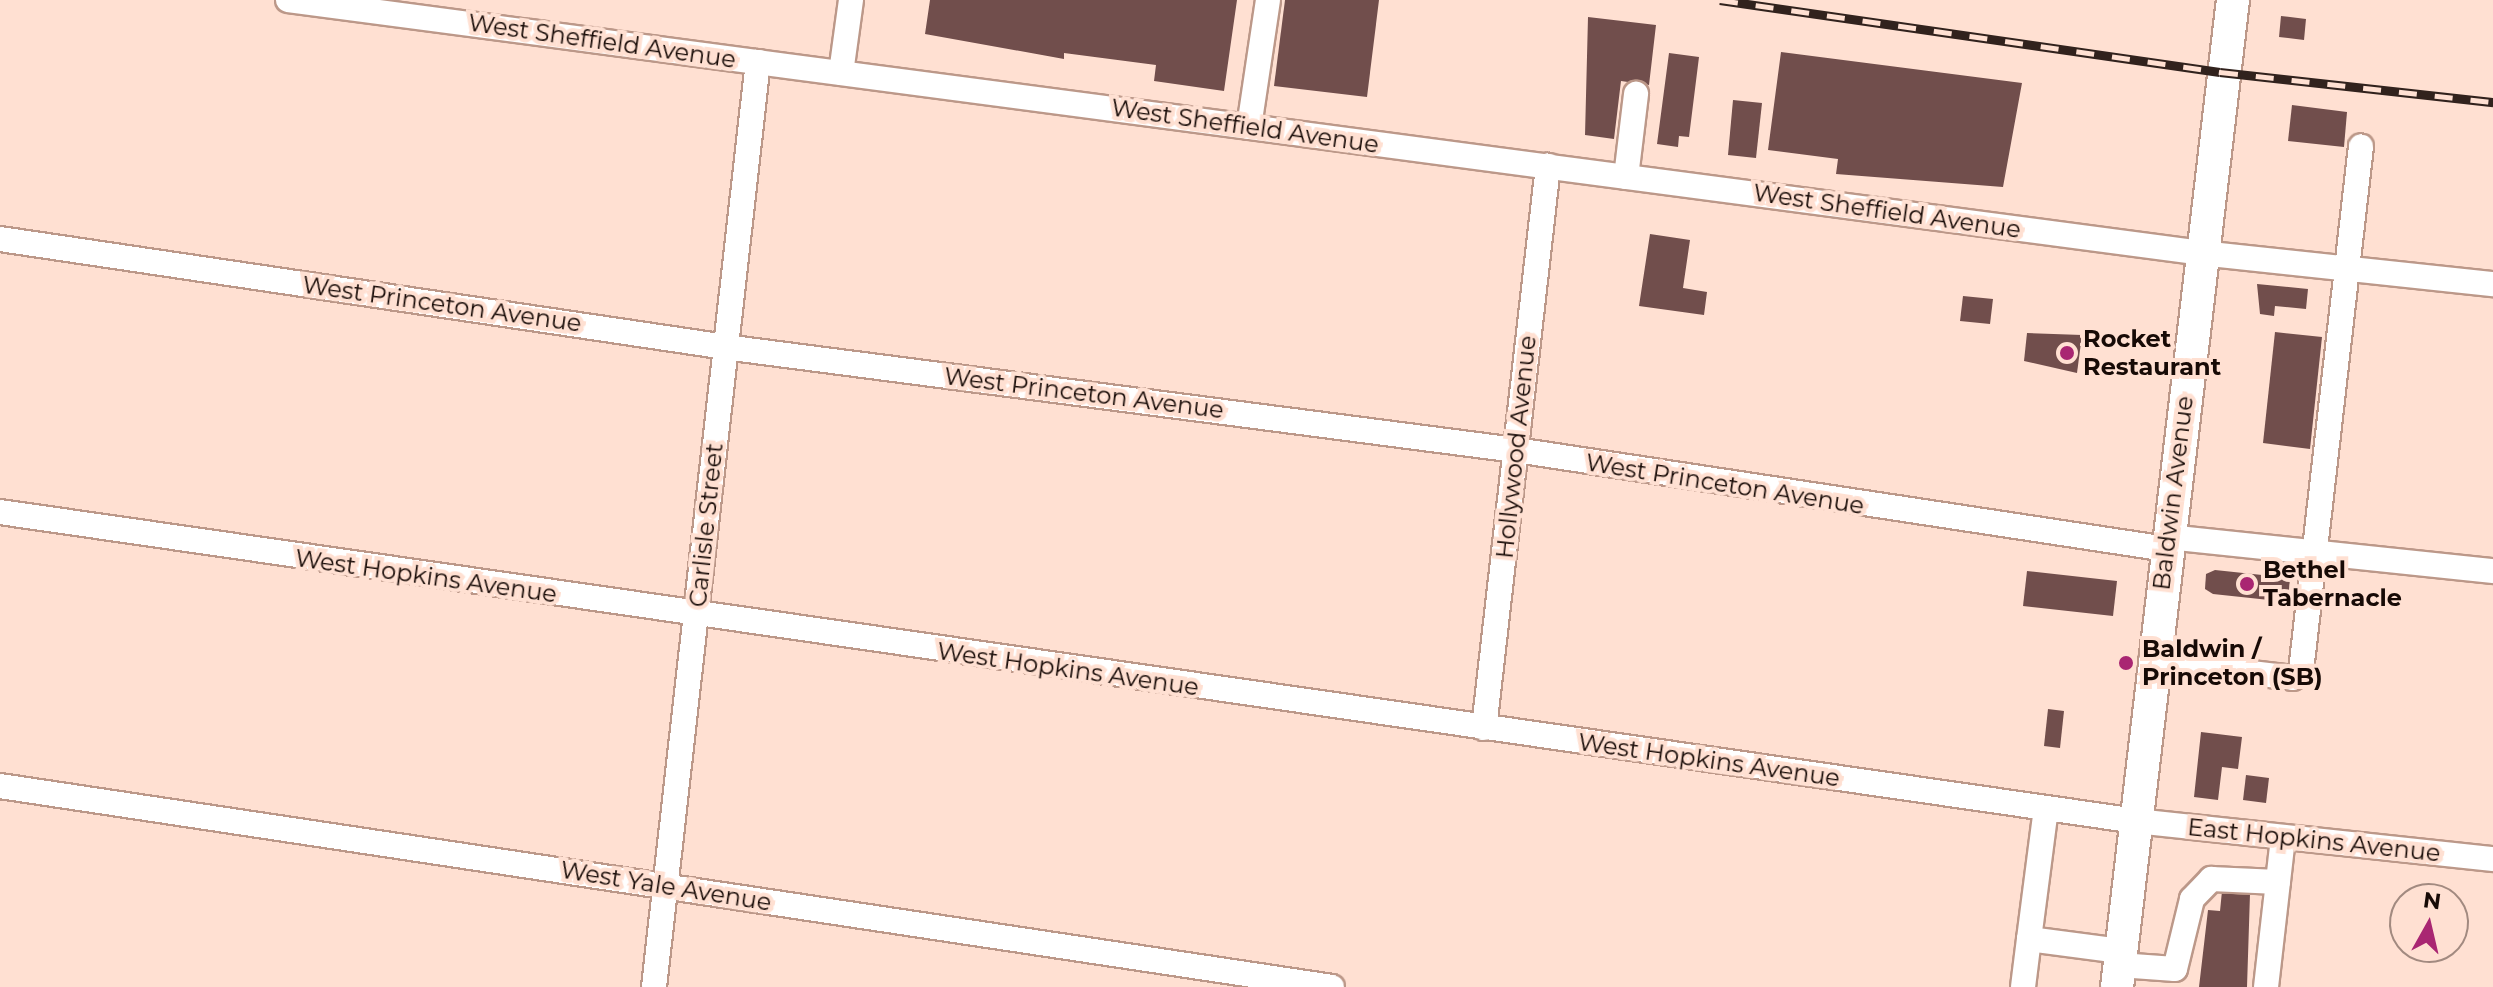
<!DOCTYPE html>
<html>
<head>
<meta charset="utf-8">
<style>
	body { margin:0 }
	#map { position:relative; width:2493px; height:987px; overflow:hidden; background:#ffe0d2; font-family:Montserrat,sans-serif }
	div>[style] { position:absolute }
	[style*='--x'] { left:calc(var(--x)*1px); top:calc(var(--y)*1px); width:calc(var(--w)*1px); rotate:calc(var(--a)*1deg) }
	.building>* { inset:0; background:#714e4c }
	.roads { filter:drop-shadow(2px 0 #bc9889) drop-shadow(-2px 0 #bc9889) drop-shadow(0 2px #bc9889) drop-shadow(0 -2px #bc9889) }
	.minor>* { height:24px; margin:-12px; padding:0 12px; transform-origin:12px; border-radius:12px; background:#fff }
	.major>* { height:32px; margin:-16px; padding:0 16px; transform-origin:16px; border-radius:16px; background:#fff }
	.rail>* { height:9px; margin-top:-4.5px; transform-origin:0; background:repeating-linear-gradient(90deg,#ffe0d2 0 18px,#31221d 0 36px); box-sizing:border-box; border-block:2px solid #31221d }
	.dots>* { width:22px; height:22px; translate:-50% -50%; box-sizing:border-box; border:4px solid #ffe0d2; border-radius:50% }
	span { translate:-50% -50%; white-space:nowrap; text-align:center; line-height:1.15; -webkit-text-stroke:8px #ffe0d2; paint-order:stroke }
	.street-label { font-size:24px; color:#170a06 }
	.poi-label { font-size:24px; color:#170a06; font-weight:700 }
	.left { translate:0 -50%; text-align:left }
	.north { position:absolute; left:2389px; top:883px; width:80px; height:80px; box-sizing:border-box; background:#ffe0d2; border:2px solid #a28a80; border-radius:50%; rotate:8deg; font-size:22px; font-weight:700; line-height:32px; text-align:center; color:#170a06 }
	.north::after { content:''; display:block; margin:auto; width:28px; height:36px; background:#a92672; clip-path:polygon(50% 0,100% 100%,50% 72%,0 100%) }
</style>
</head>
<body>
<div id="map">
	<div class="building">
		<i style="clip-path:polygon(930px 0,1237px 0,1224px 91px,1154px 81px,1156px 65px,1064px 53px,1064px 59px,925px 34px)"></i>
		<i style="clip-path:polygon(1285px 0,1379px 0,1367px 97px,1274px 86px)"></i>
		<i style="clip-path:polygon(2281px 16px,2306px 19px,2304px 40px,2279px 37px)"></i>
		<i style="clip-path:polygon(1588px 17px,1656px 25px,1649px 85px,1621px 81px,1614px 139px,1585px 135px)"></i>
		<i style="clip-path:polygon(1781px 52px,2022px 83px,2003px 187px,1836px 174px,1838px 159px,1768px 150px)"></i>
		<i style="clip-path:polygon(1669px 53px,1699px 57px,1689px 137px,1679px 136px,1678px 147px,1657px 144px)"></i>
		<i style="clip-path:polygon(1733px 100px,1762px 103px,1756px 158px,1728px 155px)"></i>
		<i style="clip-path:polygon(2292px 105px,2347px 112px,2344px 147px,2288px 141px)"></i>
		<i style="clip-path:polygon(1650px 234px,1690px 240px,1683px 288px,1707px 292px,1704px 315px,1639px 306px)"></i>
		<i style="clip-path:polygon(2257px 284px,2308px 289px,2306px 309px,2275px 306px,2274px 316px,2260px 314px)"></i>
		<i style="clip-path:polygon(1963px 296px,1993px 299px,1990px 324px,1960px 321px)"></i>
		<i style="clip-path:polygon(2275px 332px,2322px 337px,2310px 449px,2263px 443px)"></i>
		<i style="clip-path:polygon(2027px 333px,2082px 335px,2077px 373px,2024px 361px)"></i>
		<i style="clip-path:polygon(2215px 570px,2290px 578px,2288px 602px,2213px 594px,2205px 589px,2206px 574px)"></i>
		<i style="clip-path:polygon(2027px 571px,2117px 581px,2113px 616px,2023px 606px)"></i>
		<i style="clip-path:polygon(2048px 709px,2064px 711px,2060px 748px,2044px 746px)"></i>
		<i style="clip-path:polygon(2201px 732px,2242px 737px,2238px 769px,2222px 767px,2218px 800px,2194px 797px)"></i>
		<i style="clip-path:polygon(2246px 775px,2269px 778px,2266px 803px,2243px 800px)"></i>
		<i style="clip-path:polygon(2222px 891px,2250px 894px,2247px 987px,2199px 987px,2208px 910px,2220px 911px)"></i>
	</div>
	<div class="roads">
		<div class="minor">
			<i style="--x:288;--y:0;--w:1930;--a:7.53"></i>
			<i style="--x:2201;--y:253;--w:294;--a:6.1"></i>
			<i style="--x:841;--y:73;--w:74;--a:-82.2"></i>
			<i style="--x:1249;--y:127;--w:128;--a:-81.5"></i>
			<i style="--x:1626;--y:177;--w:84;--a:-83.1"></i>
			<i style="--x:0;--y:239;--w:748;--a:8.46"></i>
			<i style="--x:740;--y:349;--w:783;--a:7.42"></i>
			<i style="--x:1516;--y:450;--w:658;--a:8.65"></i>
			<i style="--x:0;--y:512;--w:2158;--a:8.23"></i>
			<i style="--x:2136;--y:821;--w:359;--a:6.1"></i>
			<i style="--x:2168;--y:537;--w:327;--a:6"></i>
			<i style="--x:2151;--y:661;--w:143;--a:6.8"></i>
			<i style="--x:2293;--y:678;--w:11;--a:-41"></i>
			<i style="--x:2301;--y:671;--w:528;--a:-83.48"></i>
			<i style="--x:1484;--y:728;--w:566;--a:-83.5"></i>
			<i style="--x:0;--y:786;--w:1347;--a:8.58"></i>
			<i style="--x:2029;--y:939;--w:132;--a:-82.6"></i>
			<i style="--x:2119;--y:965;--w:56;--a:4.1"></i>
			<i style="--x:2175;--y:969;--w:72;--a:-76.3"></i>
			<i style="--x:2192;--y:899;--w:28;--a:-46"></i>
			<i style="--x:2211;--y:879;--w:67;--a:2.6"></i>
			<i style="--x:654;--y:987;--w:931;--a:-83.59"></i>
			<i style="--x:2023;--y:987;--w:48;--a:-82.9"></i>
			<i style="--x:2029;--y:939;--w:92;--a:7.5"></i>
			<i style="--x:2266;--y:987;--w:151;--a:-83.5"></i>
		</div>
		<div class="major">
			<i style="--x:2117;--y:987;--w:994;--a:-83.3"></i>
		</div>
	</div>
	<div class="rail">
		<i style="--x:1720;--y:0;--w:505;--a:8.19"></i>
		<i style="--x:2220;--y:72;--w:275;--a:6.3"></i>
	</div>
	<div class="dots">
		<i style="left:2067px;top:353px;background:#a92672"></i>
		<i style="left:2247px;top:584px;background:#a92672"></i>
		<i style="left:2126px;top:663px;background:#a92672"></i>
	</div>
	<div class="street-label">
		<span style="left:602px;top:41px;rotate:8deg">West Sheffield Avenue</span>
		<span style="left:1245px;top:126px;rotate:8deg">West Sheffield Avenue</span>
		<span style="left:1887px;top:211px;rotate:8deg">West Sheffield Avenue</span>
		<span style="left:442px;top:304px;rotate:8deg">West Princeton Avenue</span>
		<span style="left:1084px;top:393px;rotate:7deg">West Princeton Avenue</span>
		<span style="left:1516px;top:447px;rotate:-84deg">Hollywood Avenue</span>
		<span style="left:1725px;top:484px;rotate:9deg">West Princeton Avenue</span>
		<span style="left:2173px;top:493px;rotate:-83deg">Baldwin Avenue</span>
		<span style="left:706px;top:525px;rotate:-84deg">Carlisle Street</span>
		<span style="left:426px;top:576px;rotate:8deg">West Hopkins Avenue</span>
		<span style="left:1068px;top:669px;rotate:8deg">West Hopkins Avenue</span>
		<span style="left:1709px;top:760px;rotate:8deg">West Hopkins Avenue</span>
		<span style="left:2314px;top:840px;rotate:6deg">East Hopkins Avenue</span>
		<span style="left:666px;top:886px;rotate:9deg">West Yale Avenue</span>
	</div>
	<div class="poi-label">
		<span class="left" style="left:2083px;top:353px">Rocket<br>Restaurant</span>
		<span class="left" style="left:2263px;top:584px">Bethel<br>Tabernacle</span>
		<span class="left" style="left:2142px;top:663px">Baldwin /<br>Princeton (SB)</span>
	</div>
	<div class="north">N</div>
</div>
</body>
</html>
